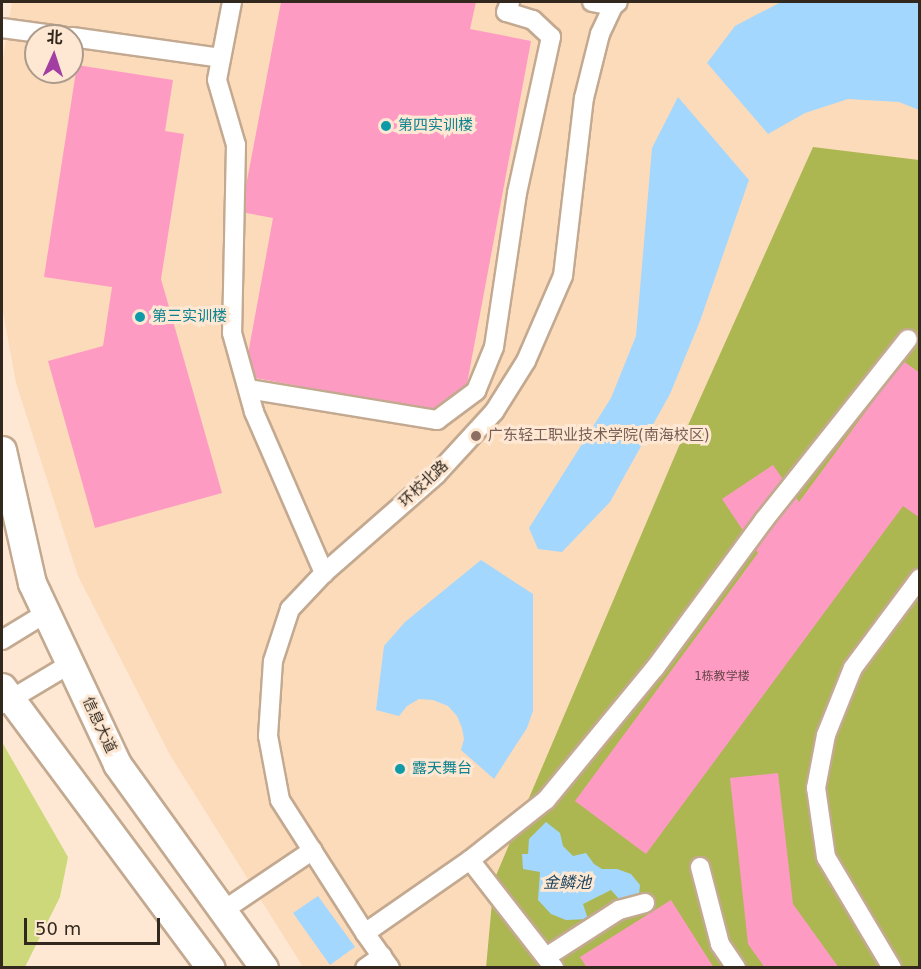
<!DOCTYPE html>
<html>
<head>
<meta charset="utf-8">
<style>
	body { margin:0 }
	#map { position:relative; width:921px; height:969px; overflow:hidden; background:#fee8d3; font-family:"DejaVu Sans","Noto Sans SC",sans-serif }
	div>[style] { position:absolute }
	[style*='--x'] { left:calc(var(--x)*1px); top:calc(var(--y)*1px); width:calc(var(--w)*1px); rotate:calc(var(--a)*1deg) }
	.built>* { inset:0; background:#fcdbbb }
	.green>* { inset:0; background:#cdd87a }
	.forest>* { inset:0; background:#acb752 }
	.water>* { inset:0; background:#a3d7fe }
	.building>* { inset:0; background:#fe9bc3 }
	.roads { filter:drop-shadow(2px 0 #c3a990) drop-shadow(-2px 0 #c3a990) drop-shadow(0 2px #c3a990) drop-shadow(0 -2px #c3a990) }
	.minor>* { height:18px; margin:-9px; padding:0 9px; transform-origin:9px; border-radius:9px; background:#fff }
	.secondary>* { height:27px; margin:-13.5px; padding:0 13.5px; transform-origin:13.5px; border-radius:13.5px; background:#fff }
	.dots>* { width:16px; height:16px; translate:-50% -50%; box-sizing:border-box; border:3px solid #fee8d3; border-radius:50% }
	span { translate:-50% -50%; white-space:nowrap; text-align:center; line-height:1.15; -webkit-text-stroke:6px #fee8d3; paint-order:stroke }
	.number-label { font-size:12px; color:#654547 }
	.number-label span { -webkit-text-stroke-width:0 }
	.culture-label { font-size:15px; color:#0d838f }
	.left { translate:0 -50%; text-align:left }
	.education-label { font-size:15px; color:#785e54 }
	.street-label { font-size:15px; color:#32281e }
	.water-label { font-size:16px; color:#1f4660; font-style:italic }
	.frame { position:absolute; inset:0; border:3px solid #32281e; pointer-events:none }
	.north { position:absolute; left:24px; top:24px; width:60px; height:60px; box-sizing:border-box; background:#fee8d3; border:2px solid #ac9b8b; border-radius:50%; rotate:3deg; font-size:16px; font-weight:700; line-height:24px; text-align:center; color:#32281e }
	.north::after { content:''; display:block; margin:auto; width:21px; height:27px; background:#a33ea3; clip-path:polygon(50% 0,100% 100%,50% 72%,0 100%) }
	.scale { position:absolute; left:24px; top:918px; width:136px; height:27px; box-sizing:border-box; border:3px solid #32281e; border-top:0; padding-left:8px; font-size:18px; line-height:21px; white-space:nowrap; color:#32281e; -webkit-text-stroke:4px #fee8d3; paint-order:stroke }
</style>
</head>
<body>
<div id="map">
	<div class="built">
		<i style="clip-path:polygon(evenodd,12px 2px,919px 2px,919px 967px,303px 967px,170px 755px,78px 576px,16px 383px,2px 307px,2px 64px,12px 2px,36px 36px,72px 36px,72px 72px,36px 72px,36px 36px)"></i>
	</div>
	<div class="green">
		<i style="clip-path:polygon(2px 742px,68px 857px,60px 897px,25px 967px,2px 967px)"></i>
	</div>
	<div class="forest">
		<i style="clip-path:polygon(813px 147px,919px 160px,919px 967px,486px 968px,494px 880px,685px 432px)"></i>
	</div>
	<div class="water">
		<i style="clip-path:polygon(781px 2px,919px 2px,919px 110px,899px 102px,848px 99px,805px 113px,768px 134px,707px 63px,735px 26px)"></i>
		<i style="clip-path:polygon(678px 97px,749px 180px,700px 321px,670px 394px,610px 502px,562px 552px,538px 549px,529px 528px,611px 398px,636px 336px,652px 148px)"></i>
		<i style="clip-path:polygon(481px 560px,533px 594px,533px 711px,527px 728px,494px 779px,461px 750px,464px 739px,462px 728px,457px 716px,448px 706px,433px 700px,419px 699px,407px 706px,399px 716px,376px 710px,384px 646px,405px 622px)"></i>
		<i style="clip-path:polygon(546px 822px,560px 833px,563px 846px,573px 856px,586px 853px,594px 864px,602px 869px,617px 869px,631px 874px,640px 885px,639px 894px,633px 900px,620px 900px,611px 890px,583px 904px,588px 919px,566px 920px,551px 914px,538px 900px,540px 872px,523px 869px,522px 854px,528px 854px,529px 839px)"></i>
		<i style="clip-path:polygon(318px 896px,355px 947px,330px 965px,293px 913px)"></i>
	</div>
	<div class="building">
		<i style="clip-path:polygon(281px 2px,476px 2px,470px 29px,531px 41px,461px 416px,244px 376px,273px 218px,241px 212px)"></i>
		<i style="clip-path:polygon(77px 65px,173px 80px,165px 131px,184px 134px,161px 279px,222px 493px,95px 528px,48px 361px,103px 346px,112px 287px,44px 277px)"></i>
		<i style="clip-path:polygon(903px 361px,920px 373px,920px 518px,903px 506px,646px 854px,575px 801px,758px 553px,722px 499px,773px 465px,799px 502px)"></i>
		<i style="clip-path:polygon(778px 773px,793px 904px,839px 968px,765px 968px,748px 944px,730px 778px)"></i>
		<i style="clip-path:polygon(671px 900px,714px 968px,587px 968px,580px 957px)"></i>
	</div>
	<div class="roads">
		<div class="minor">
			<i style="--x:232;--y:2;--w:79;--a:100.9"></i>
			<i style="--x:217;--y:80;--w:68;--a:73.7"></i>
			<i style="--x:236;--y:145;--w:188;--a:91.2"></i>
			<i style="--x:232;--y:333;--w:82;--a:74.4"></i>
			<i style="--x:254;--y:412;--w:176;--a:66.5"></i>
			<i style="--x:592;--y:2;--w:21;--a:11"></i>
			<i style="--x:2;--y:28;--w:61;--a:7.6"></i>
			<i style="--x:72;--y:37;--w:150;--a:8"></i>
			<i style="--x:248;--y:389;--w:192;--a:9.3"></i>
			<i style="--x:437;--y:420;--w:49;--a:-36.6"></i>
			<i style="--x:476;--y:391;--w:48;--a:-67.8"></i>
			<i style="--x:494;--y:347;--w:156;--a:-81.5"></i>
			<i style="--x:517;--y:193;--w:160;--a:-77.7"></i>
			<i style="--x:551;--y:37;--w:25;--a:-137"></i>
			<i style="--x:533;--y:20;--w:28;--a:-163"></i>
			<i style="--x:506;--y:12;--w:11;--a:-68"></i>
			<i style="--x:2;--y:640;--w:52;--a:-31.5"></i>
			<i style="--x:3;--y:704;--w:78;--a:-30.8"></i>
			<i style="--x:470;--y:860;--w:137;--a:52.1"></i>
			<i style="--x:700;--y:867;--w:80;--a:75.4"></i>
			<i style="--x:720;--y:944;--w:29;--a:56"></i>
			<i style="--x:224;--y:910;--w:107;--a:-34"></i>
			<i style="--x:365;--y:933;--w:128;--a:-34.8"></i>
			<i style="--x:470;--y:860;--w:97;--a:-38.3"></i>
			<i style="--x:546;--y:800;--w:171;--a:-50.5"></i>
			<i style="--x:655;--y:668;--w:184;--a:-53.6"></i>
			<i style="--x:764;--y:520;--w:231;--a:-51.5"></i>
			<i style="--x:546;--y:957;--w:87;--a:-32.8"></i>
			<i style="--x:619;--y:910;--w:27;--a:-15"></i>
			<i style="--x:365;--y:968;--w:21;--a:-35"></i>
			<i style="--x:390;--y:968;--w:43;--a:-125.5"></i>
			<i style="--x:365;--y:933;--w:158;--a:-122.6"></i>
			<i style="--x:280;--y:800;--w:65;--a:-100.6"></i>
			<i style="--x:268;--y:736;--w:75;--a:-86.2"></i>
			<i style="--x:273;--y:661;--w:55;--a:-71.9"></i>
			<i style="--x:290;--y:609;--w:50;--a:-46.6"></i>
			<i style="--x:324;--y:573;--w:149;--a:-41.2"></i>
			<i style="--x:436;--y:475;--w:86;--a:-47.4"></i>
			<i style="--x:494;--y:412;--w:60;--a:-57.9"></i>
			<i style="--x:526;--y:361;--w:93;--a:-66.5"></i>
			<i style="--x:563;--y:276;--w:179;--a:-83.3"></i>
			<i style="--x:584;--y:98;--w:66;--a:-76"></i>
			<i style="--x:600;--y:34;--w:31;--a:-65"></i>
			<i style="--x:613;--y:6;--w:6;--a:-39"></i>
			<i style="--x:892;--y:968;--w:129;--a:-120.7"></i>
			<i style="--x:826;--y:857;--w:70;--a:-98.2"></i>
			<i style="--x:816;--y:788;--w:54;--a:-79.3"></i>
			<i style="--x:826;--y:735;--w:72;--a:-68.1"></i>
			<i style="--x:853;--y:668;--w:112;--a:-53.3"></i>
		</div>
		<div class="secondary">
			<i style="--x:2;--y:450;--w:136;--a:77.3"></i>
			<i style="--x:32;--y:583;--w:200;--a:64.8"></i>
			<i style="--x:117;--y:764;--w:251;--a:54.2"></i>
			<i style="--x:2;--y:687;--w:350;--a:53.4"></i>
		</div>
	</div>
	<div class="dots">
		<i style="left:386px;top:126px;background:#0f9aa8"></i>
		<i style="left:140px;top:317px;background:#0f9aa8"></i>
		<i style="left:476px;top:436px;background:#8d6e63"></i>
		<i style="left:400px;top:769px;background:#0f9aa8"></i>
	</div>
	<div class="number-label">
		<span style="left:722px;top:677px">1栋教学楼</span>
	</div>
	<div class="culture-label">
		<span class="left" style="left:398px;top:126px">第四实训楼</span>
		<span class="left" style="left:152px;top:317px">第三实训楼</span>
		<span class="left" style="left:412px;top:769px">露天舞台</span>
	</div>
	<div class="education-label">
		<span class="left" style="left:488px;top:436px">广东轻工职业技术学院(南海校区)</span>
	</div>
	<div class="street-label">
		<span style="left:424px;top:484px;rotate:-43deg">环校北路</span>
		<span style="left:99px;top:725px;rotate:65deg">信息大道</span>
	</div>
	<div class="water-label">
		<span style="left:567px;top:883px">金鳞池</span>
	</div>
	<div class="frame"></div>
	<div class="north">北</div>
	<div class="scale">50 m</div>
</div>
</body>
</html>
